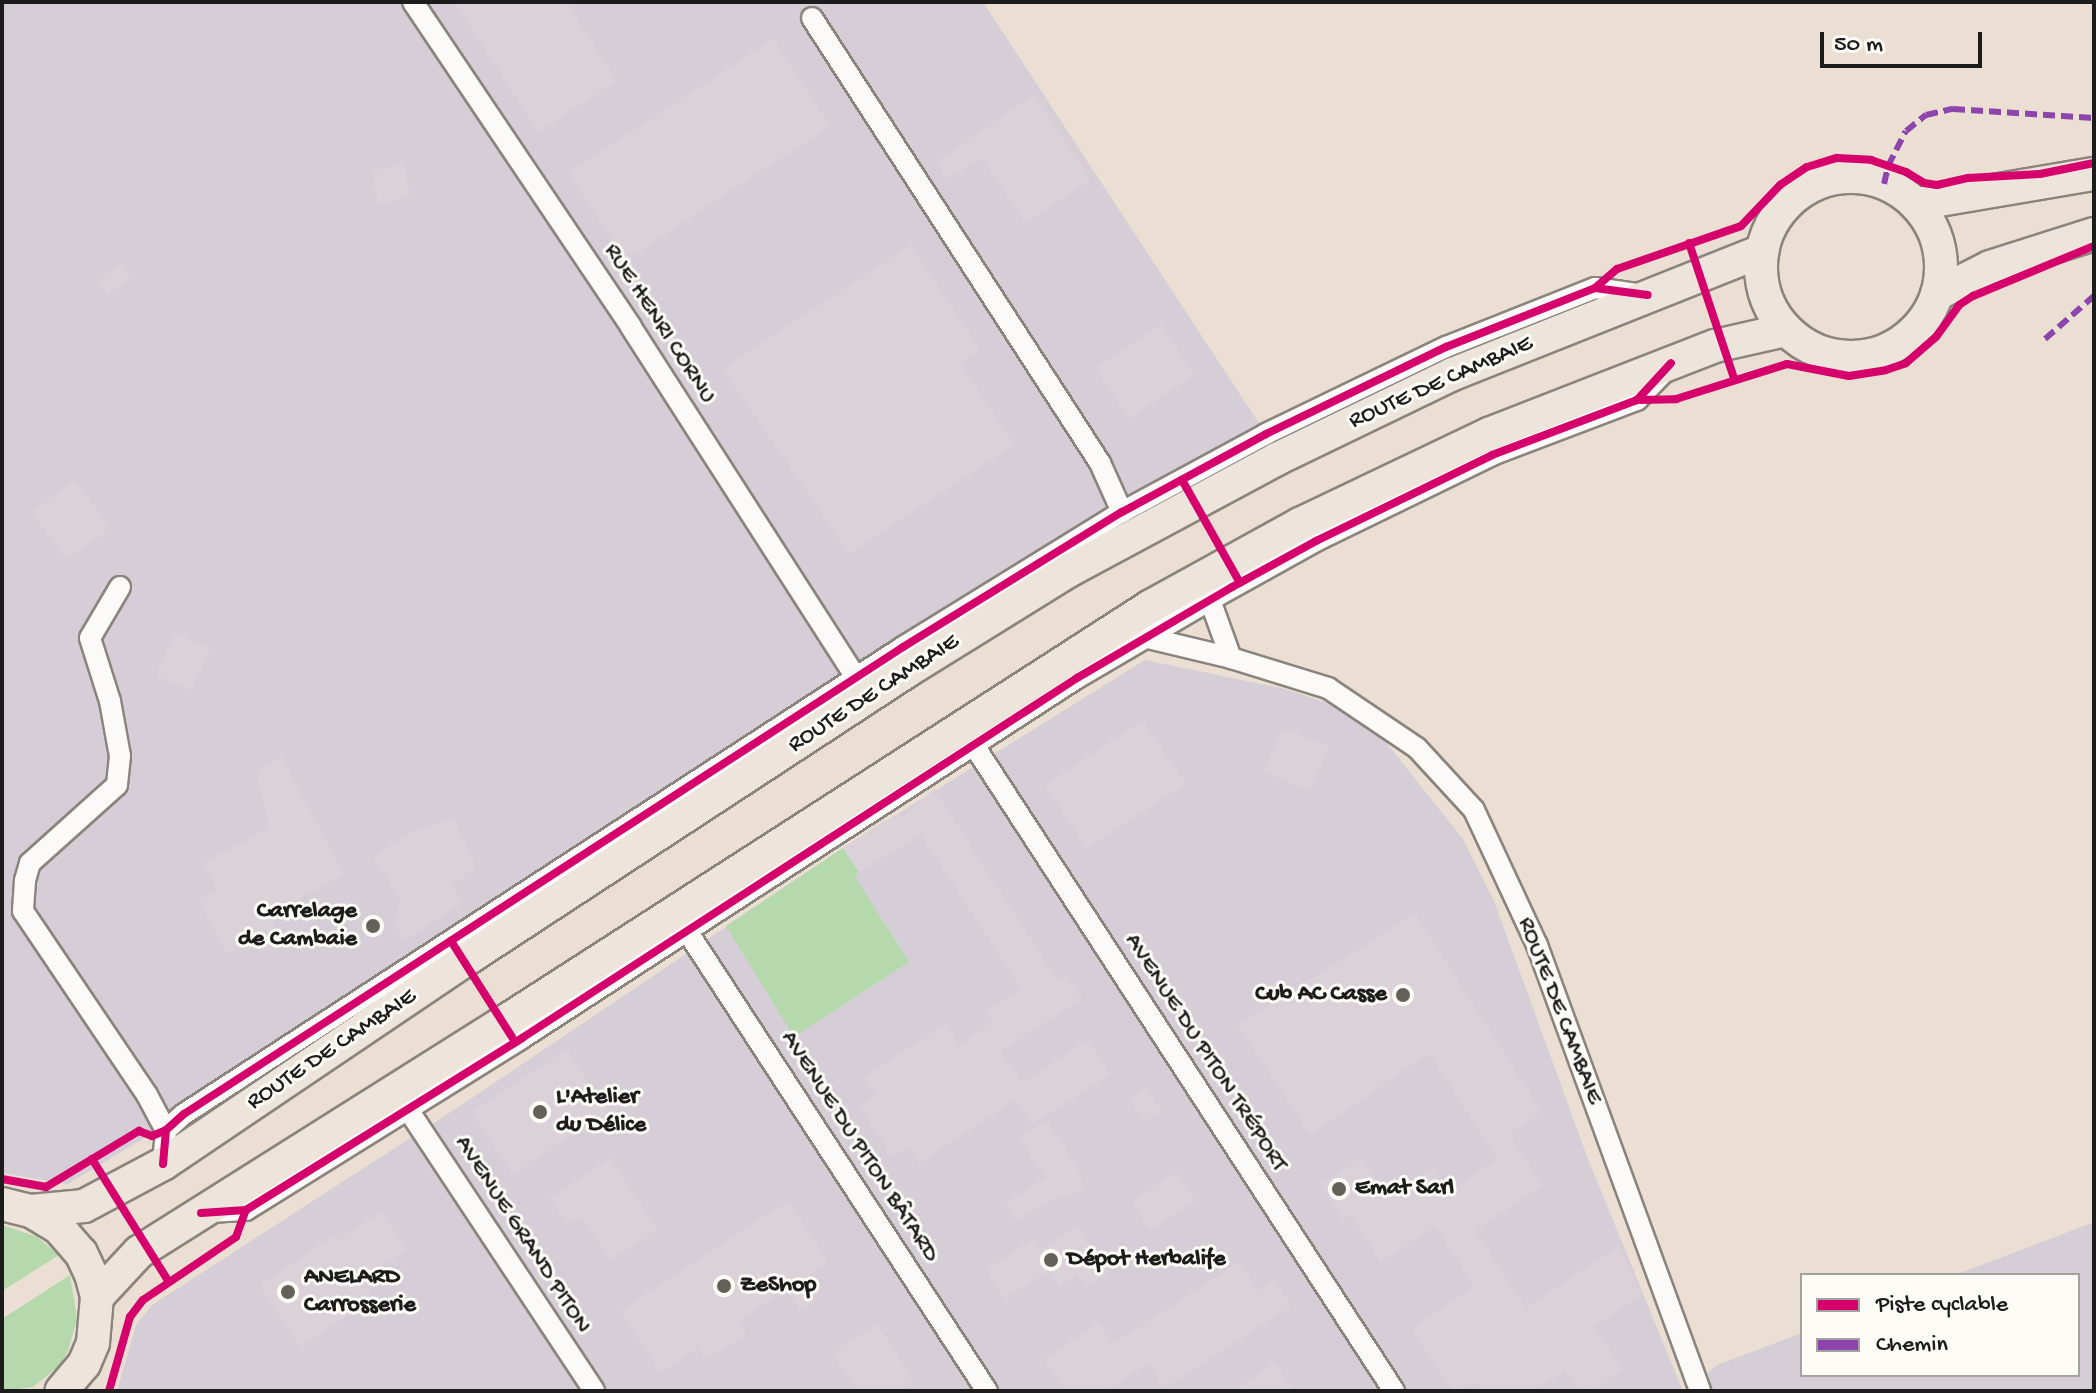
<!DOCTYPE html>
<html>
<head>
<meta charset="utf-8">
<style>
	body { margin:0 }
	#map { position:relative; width:2096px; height:1393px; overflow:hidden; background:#eadfd2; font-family:"Gochi Hand",sans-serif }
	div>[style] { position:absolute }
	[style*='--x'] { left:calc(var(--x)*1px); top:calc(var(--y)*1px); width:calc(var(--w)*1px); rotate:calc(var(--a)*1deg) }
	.industrial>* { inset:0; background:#d6ced7 }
	.green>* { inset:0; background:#b5d8ad }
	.building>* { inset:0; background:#dad1d9 }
	.roads { filter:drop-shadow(2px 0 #8a847d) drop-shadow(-2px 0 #8a847d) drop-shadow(0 2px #8a847d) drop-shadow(0 -2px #8a847d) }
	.street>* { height:20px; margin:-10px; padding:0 10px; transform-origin:10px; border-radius:10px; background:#fcfaf8 }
	.primary>* { height:32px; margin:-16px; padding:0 16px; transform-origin:16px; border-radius:16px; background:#ede4dc }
	.primary>.ring { margin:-16px; padding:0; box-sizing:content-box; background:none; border:32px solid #ede4dc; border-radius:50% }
	.quiet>* { height:6px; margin-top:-3px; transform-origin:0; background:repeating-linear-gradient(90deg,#8e44ad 0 12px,transparent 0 18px) }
	.cycleway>* { height:8px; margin:-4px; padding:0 4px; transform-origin:4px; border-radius:4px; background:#d6006c }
	.dots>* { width:22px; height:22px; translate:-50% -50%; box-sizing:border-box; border:4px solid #fdfcf7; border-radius:50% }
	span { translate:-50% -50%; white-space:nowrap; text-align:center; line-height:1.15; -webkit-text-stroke:6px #fdfcf7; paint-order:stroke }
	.street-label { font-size:24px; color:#1c1c1c }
	.poi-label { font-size:24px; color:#1c1c1c; font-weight:700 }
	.right { translate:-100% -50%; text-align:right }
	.left { translate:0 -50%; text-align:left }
	.frame { position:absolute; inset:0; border:4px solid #1c1c1c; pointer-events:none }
	.legend { position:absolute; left:1800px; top:1273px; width:280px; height:104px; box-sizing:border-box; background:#fdfcf7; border:2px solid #a3a29f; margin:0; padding:10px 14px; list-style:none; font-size:24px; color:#1c1c1c }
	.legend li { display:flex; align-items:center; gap:16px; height:40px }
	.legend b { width:40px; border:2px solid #a3a29f }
	.scale { position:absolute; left:1820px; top:32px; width:162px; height:36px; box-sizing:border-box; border:4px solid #1c1c1c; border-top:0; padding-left:10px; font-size:24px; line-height:28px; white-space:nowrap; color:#1c1c1c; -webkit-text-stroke:6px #fdfcf7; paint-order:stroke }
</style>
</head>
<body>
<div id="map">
	<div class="industrial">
		<i style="clip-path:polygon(2px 2px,983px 2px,1266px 434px,1175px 484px,184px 1114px,68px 1184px,2px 1173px)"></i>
		<i style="clip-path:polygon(1145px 660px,1281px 688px,1332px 704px,1385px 741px,1463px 839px,1494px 901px,1588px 1159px,1683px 1391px,117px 1391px,136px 1325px,152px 1305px,463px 1104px,843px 848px)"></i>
		<i style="clip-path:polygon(2094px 1222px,2094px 1391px,1688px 1391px,1717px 1365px,1802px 1333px,1802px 1375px,2078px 1375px,2078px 1275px,1955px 1275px)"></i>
	</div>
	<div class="green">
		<i style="clip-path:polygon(843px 848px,859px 872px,855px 877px,909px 962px,794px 1037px,726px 926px)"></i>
		<i style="clip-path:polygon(2px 1225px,37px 1237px,59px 1255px,2px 1291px)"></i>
		<i style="clip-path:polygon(70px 1275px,77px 1319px,68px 1351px,59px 1366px,33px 1387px,2px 1391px,2px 1319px)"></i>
	</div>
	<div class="building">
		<i style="clip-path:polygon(454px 2px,566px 2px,617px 81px,539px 132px)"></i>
		<i style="clip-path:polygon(773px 39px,830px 126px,626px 260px,569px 173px)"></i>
		<i style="clip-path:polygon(1034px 95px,1090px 180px,1025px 223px,982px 157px,947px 179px,936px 162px)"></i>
		<i style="clip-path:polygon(404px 165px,410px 197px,378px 204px,371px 171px)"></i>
		<i style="clip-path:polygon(911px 245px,980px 350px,960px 363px,1014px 445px,849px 553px,723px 369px)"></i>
		<i style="clip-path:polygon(121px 263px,131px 276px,108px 295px,97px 282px)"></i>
		<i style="clip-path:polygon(1162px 325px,1194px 375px,1129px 418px,1096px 368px)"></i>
		<i style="clip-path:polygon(75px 480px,110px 528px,67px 560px,32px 512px)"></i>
		<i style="clip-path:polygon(175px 633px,210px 649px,191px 691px,156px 675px)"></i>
		<i style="clip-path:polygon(1143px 721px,1186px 784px,1086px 848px,1045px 785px)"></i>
		<i style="clip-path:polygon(1283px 728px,1329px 747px,1310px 791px,1264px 771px)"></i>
		<i style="clip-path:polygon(282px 757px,344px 875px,269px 915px,275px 927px,227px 953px,199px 900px,217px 890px,203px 863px,270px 828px,256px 771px)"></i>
		<i style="clip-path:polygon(934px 789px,1057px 980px,1067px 974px,1082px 998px,1001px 1051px,1022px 1083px,1088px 1040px,1110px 1074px,1032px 1125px,1015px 1100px,919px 1163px,908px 1146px,893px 1157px,876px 1132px,860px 1107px,876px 1096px,864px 1078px,946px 1024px,959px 1045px,993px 1022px,986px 1012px,1022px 989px,921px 835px,859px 872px,843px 848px,884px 821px,906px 815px)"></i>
		<i style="clip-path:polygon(453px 818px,476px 867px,452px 886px,462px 903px,404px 941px,394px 920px,398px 915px,396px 909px,404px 905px,373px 857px,407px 835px)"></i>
		<i style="clip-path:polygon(1415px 914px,1542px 1112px,1509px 1134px,1543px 1186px,1475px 1230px,1526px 1308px,1620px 1246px,1641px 1295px,1594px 1326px,1623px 1370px,1592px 1391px,1580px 1391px,1566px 1370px,1534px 1391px,1481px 1391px,1475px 1382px,1460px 1391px,1453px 1391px,1412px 1329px,1475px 1287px,1435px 1226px,1381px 1262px,1350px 1214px,1342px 1219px,1320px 1185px,1361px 1158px,1388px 1198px,1434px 1168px,1450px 1191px,1498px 1159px,1429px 1053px,1310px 1135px,1238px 1025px)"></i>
		<i style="clip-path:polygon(567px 1050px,607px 1112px,513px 1174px,472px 1112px)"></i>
		<i style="clip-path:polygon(1146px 1087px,1161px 1111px,1144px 1121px,1129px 1098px)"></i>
		<i style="clip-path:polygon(1047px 1120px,1081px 1172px,1077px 1174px,1085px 1187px,1064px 1201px,1060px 1194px,1017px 1221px,1005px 1204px,1045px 1178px,1019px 1138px)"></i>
		<i style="clip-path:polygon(611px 1158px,657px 1230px,611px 1260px,582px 1216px,568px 1225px,550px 1198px)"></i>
		<i style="clip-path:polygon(1176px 1172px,1195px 1201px,1150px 1230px,1132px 1201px)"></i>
		<i style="clip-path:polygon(788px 1201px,828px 1262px,805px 1277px,816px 1301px,800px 1311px,786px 1289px,738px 1321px,746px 1334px,706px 1360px,698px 1347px,661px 1372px,621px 1311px)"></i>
		<i style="clip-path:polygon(382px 1212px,406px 1250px,361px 1278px,374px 1298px,301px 1347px,260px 1286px,333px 1236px,336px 1241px)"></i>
		<i style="clip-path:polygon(1078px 1226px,1109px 1272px,1086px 1287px,1078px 1274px,1059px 1287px,1048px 1271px,1005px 1299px,986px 1269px,1034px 1239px,1041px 1250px)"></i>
		<i style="clip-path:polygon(1239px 1262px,1258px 1291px,1274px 1280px,1291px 1306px,1164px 1388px,1148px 1363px,1106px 1391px,1065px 1391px,1044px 1359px,1099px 1323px,1113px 1344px)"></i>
		<i style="clip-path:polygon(877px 1324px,914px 1381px,899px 1391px,857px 1391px,832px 1353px)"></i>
		<i style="clip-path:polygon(1275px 1363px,1293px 1391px,1232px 1391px)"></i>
	</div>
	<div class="roads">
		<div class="street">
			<i style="--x:413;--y:2;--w:391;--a:56.1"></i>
			<i style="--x:631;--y:327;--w:417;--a:57.3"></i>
			<i style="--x:812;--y:18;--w:530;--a:57.09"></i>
			<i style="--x:1100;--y:463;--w:54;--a:65.8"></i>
			<i style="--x:120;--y:587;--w:59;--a:120.5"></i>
			<i style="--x:90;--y:638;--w:66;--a:72.4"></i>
			<i style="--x:110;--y:701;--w:56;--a:79.7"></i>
			<i style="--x:120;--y:756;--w:29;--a:96"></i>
			<i style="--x:117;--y:785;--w:117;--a:138.1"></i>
			<i style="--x:30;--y:863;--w:19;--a:106"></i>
			<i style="--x:25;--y:881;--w:30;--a:94"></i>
			<i style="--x:23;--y:911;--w:222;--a:56"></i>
			<i style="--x:147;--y:1095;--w:40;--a:62"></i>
			<i style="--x:1210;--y:600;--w:62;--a:70.1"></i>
			<i style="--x:1148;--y:638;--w:85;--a:13.5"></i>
			<i style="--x:1231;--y:658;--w:102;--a:17.2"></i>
			<i style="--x:1328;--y:688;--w:107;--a:34"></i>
			<i style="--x:1417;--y:748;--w:84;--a:47.4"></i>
			<i style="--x:1474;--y:810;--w:149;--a:65"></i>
			<i style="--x:1537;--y:945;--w:475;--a:69.9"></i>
			<i style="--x:973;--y:744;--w:772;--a:56.95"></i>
			<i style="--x:687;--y:931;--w:549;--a:56.89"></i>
			<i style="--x:407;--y:1108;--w:339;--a:56.5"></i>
			<i style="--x:163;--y:1164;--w:34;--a:-85"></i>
			<i style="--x:166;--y:1130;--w:24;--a:-42"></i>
			<i style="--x:184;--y:1114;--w:857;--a:-33"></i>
			<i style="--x:903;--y:647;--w:257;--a:-31.7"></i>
			<i style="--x:1122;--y:512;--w:164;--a:-28.4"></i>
			<i style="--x:1266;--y:434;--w:200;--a:-25.8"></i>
			<i style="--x:1446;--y:347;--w:160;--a:-21.6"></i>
			<i style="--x:1595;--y:288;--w:49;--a:8.1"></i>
			<i style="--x:209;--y:1212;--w:37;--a:-3"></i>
			<i style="--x:246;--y:1210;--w:325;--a:-31.9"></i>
			<i style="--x:522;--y:1038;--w:662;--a:-32.97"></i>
			<i style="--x:1077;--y:678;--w:154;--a:-30.4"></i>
			<i style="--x:1210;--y:600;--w:121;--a:-29.1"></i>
			<i style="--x:1316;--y:541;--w:196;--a:-26"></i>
			<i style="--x:1492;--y:455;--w:155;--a:-20.8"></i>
			<i style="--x:1637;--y:400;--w:42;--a:-46"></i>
		</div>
		<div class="primary">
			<i class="ring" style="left:1761px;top:177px;width:148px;height:148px"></i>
			<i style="--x:1916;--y:204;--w:181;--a:-9.6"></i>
			<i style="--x:1937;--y:294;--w:59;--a:-27"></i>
			<i style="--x:1990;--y:267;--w:109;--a:-17.6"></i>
			<i style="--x:2;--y:1204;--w:30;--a:14"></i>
			<i style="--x:31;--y:1211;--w:33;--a:31"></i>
			<i style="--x:59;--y:1228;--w:33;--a:49"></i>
			<i style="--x:81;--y:1253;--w:23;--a:65"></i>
			<i style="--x:91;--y:1274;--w:24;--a:75"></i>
			<i style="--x:97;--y:1297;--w:46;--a:95"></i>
			<i style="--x:93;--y:1343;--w:23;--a:113"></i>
			<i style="--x:84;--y:1364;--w:35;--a:130"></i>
			<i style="--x:31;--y:1211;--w:53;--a:-5.4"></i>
			<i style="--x:84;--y:1206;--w:89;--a:-28"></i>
			<i style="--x:163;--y:1164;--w:370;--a:-34"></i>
			<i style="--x:470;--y:957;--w:522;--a:-33.2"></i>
			<i style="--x:907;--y:671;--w:192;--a:-31.8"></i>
			<i style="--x:1070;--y:570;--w:235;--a:-28.2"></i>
			<i style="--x:1277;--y:459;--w:195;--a:-25.8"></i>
			<i style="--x:1453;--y:374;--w:333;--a:-21.7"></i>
			<i style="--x:97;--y:1297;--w:62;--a:-47"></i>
			<i style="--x:139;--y:1252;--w:437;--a:-32.2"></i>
			<i style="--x:509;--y:1019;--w:763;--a:-32.75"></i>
			<i style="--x:1151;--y:606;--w:170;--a:-28.8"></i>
			<i style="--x:1300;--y:524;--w:209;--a:-25.5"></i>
			<i style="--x:1489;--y:434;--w:243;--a:-21.3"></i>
			<i style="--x:1715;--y:346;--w:73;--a:-12.7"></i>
		</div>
	</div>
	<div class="quiet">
		<i style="--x:1884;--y:184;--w:18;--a:-77"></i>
		<i style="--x:1888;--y:166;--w:39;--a:-63"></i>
		<i style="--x:1906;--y:131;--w:26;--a:-39"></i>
		<i style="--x:1926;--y:115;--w:28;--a:-13"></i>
		<i style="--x:1953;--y:109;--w:141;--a:3.7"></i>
		<i style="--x:2045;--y:339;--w:65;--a:-41.3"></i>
	</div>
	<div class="cycleway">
		<i style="--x:1689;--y:243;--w:142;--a:71.6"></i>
		<i style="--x:1595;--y:288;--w:29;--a:-41"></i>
		<i style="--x:1617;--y:269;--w:131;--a:-19.1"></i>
		<i style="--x:1741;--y:226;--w:57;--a:-46.4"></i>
		<i style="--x:1780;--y:185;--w:32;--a:-34"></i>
		<i style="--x:1807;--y:167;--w:31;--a:-17"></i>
		<i style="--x:1837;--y:158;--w:34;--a:3"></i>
		<i style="--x:1871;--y:160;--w:37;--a:19"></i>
		<i style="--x:1906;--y:172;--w:21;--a:31"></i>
		<i style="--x:1924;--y:183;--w:13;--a:9"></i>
		<i style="--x:1937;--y:185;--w:32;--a:-13"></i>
		<i style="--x:1968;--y:178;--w:72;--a:-3.2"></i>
		<i style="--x:2040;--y:174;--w:55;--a:-11.5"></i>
		<i style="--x:1637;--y:400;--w:39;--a:-1"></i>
		<i style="--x:1676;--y:399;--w:116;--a:-17.5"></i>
		<i style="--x:1787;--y:364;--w:63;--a:11"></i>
		<i style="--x:1849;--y:376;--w:37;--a:-9"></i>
		<i style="--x:1886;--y:370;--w:21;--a:-19"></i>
		<i style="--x:1906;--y:363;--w:40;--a:-41"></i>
		<i style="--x:1936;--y:337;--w:39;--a:-54"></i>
		<i style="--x:1959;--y:305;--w:17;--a:-33"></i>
		<i style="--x:1973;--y:296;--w:131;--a:-22.5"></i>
		<i style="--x:1182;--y:480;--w:118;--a:60.6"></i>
		<i style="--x:451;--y:941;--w:120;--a:57.6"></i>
		<i style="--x:92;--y:1159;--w:145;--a:58"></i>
		<i style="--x:163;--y:1164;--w:34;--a:-85"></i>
		<i style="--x:166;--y:1130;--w:24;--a:-42"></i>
		<i style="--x:184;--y:1114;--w:857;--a:-33"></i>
		<i style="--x:903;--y:647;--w:257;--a:-31.7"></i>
		<i style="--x:1122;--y:512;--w:164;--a:-28.4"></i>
		<i style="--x:1266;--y:434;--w:200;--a:-25.8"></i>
		<i style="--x:1446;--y:347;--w:160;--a:-21.6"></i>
		<i style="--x:1595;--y:288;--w:53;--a:7.5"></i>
		<i style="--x:2;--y:1179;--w:45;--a:10.3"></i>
		<i style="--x:46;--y:1187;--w:109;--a:-31.1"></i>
		<i style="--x:139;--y:1131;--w:14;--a:21"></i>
		<i style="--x:152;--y:1136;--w:15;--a:-23"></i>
		<i style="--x:201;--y:1213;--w:45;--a:-3.8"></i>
		<i style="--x:246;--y:1210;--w:325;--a:-31.9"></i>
		<i style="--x:522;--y:1038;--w:662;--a:-32.97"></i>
		<i style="--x:1077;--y:678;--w:180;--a:-30.4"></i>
		<i style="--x:1232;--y:587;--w:96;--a:-28.7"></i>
		<i style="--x:1316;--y:541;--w:196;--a:-26"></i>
		<i style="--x:1492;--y:455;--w:155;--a:-20.8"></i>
		<i style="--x:1637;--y:400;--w:50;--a:-47.4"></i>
		<i style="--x:109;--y:1391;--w:77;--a:-74.2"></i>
		<i style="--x:130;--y:1317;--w:21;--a:-53"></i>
		<i style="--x:143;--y:1300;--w:112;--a:-34.1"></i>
		<i style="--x:236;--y:1237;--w:29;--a:-70"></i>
	</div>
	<div class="dots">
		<i style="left:373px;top:926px;background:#64605c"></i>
		<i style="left:1403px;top:995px;background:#64605c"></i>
		<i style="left:540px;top:1112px;background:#64605c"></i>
		<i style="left:1339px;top:1189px;background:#64605c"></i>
		<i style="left:1051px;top:1260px;background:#64605c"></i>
		<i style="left:724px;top:1286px;background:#64605c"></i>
		<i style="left:288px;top:1292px;background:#64605c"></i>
	</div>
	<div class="street-label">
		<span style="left:659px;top:324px;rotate:57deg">RUE HENRI CORNU</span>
		<span style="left:1441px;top:383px;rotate:-24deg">ROUTE DE CAMBAIE</span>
		<span style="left:874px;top:694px;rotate:-33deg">ROUTE DE CAMBAIE</span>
		<span style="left:1559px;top:1011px;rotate:69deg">ROUTE DE CAMBAIE</span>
		<span style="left:332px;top:1050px;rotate:-34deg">ROUTE DE CAMBAIE</span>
		<span style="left:1205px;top:1053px;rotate:57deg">AVENUE DU PITON TRÉPORT</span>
		<span style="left:859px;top:1147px;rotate:57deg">AVENUE DU PITON BÂTARD</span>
		<span style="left:522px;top:1235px;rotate:57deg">AVENUE GRAND PITON</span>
	</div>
	<div class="poi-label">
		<span class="right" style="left:357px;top:926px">Carrelage<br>de Cambaie</span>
		<span class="right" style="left:1387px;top:995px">Cub AC Casse</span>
		<span class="left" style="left:556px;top:1112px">L'Atelier<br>du Délice</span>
		<span class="left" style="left:1355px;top:1189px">Emat Sarl</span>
		<span class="left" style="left:1067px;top:1260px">Dépot Herbalife</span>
		<span class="left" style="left:304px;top:1292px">ANELARD<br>Carrosserie</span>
		<span class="left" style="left:740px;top:1286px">ZeShop</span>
	</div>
	<div class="frame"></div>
	<ul class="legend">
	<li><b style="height:10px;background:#d6006c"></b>Piste cyclable</li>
	<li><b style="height:10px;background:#8e44ad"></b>Chemin</li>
	</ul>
	<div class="scale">50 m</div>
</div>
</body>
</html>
